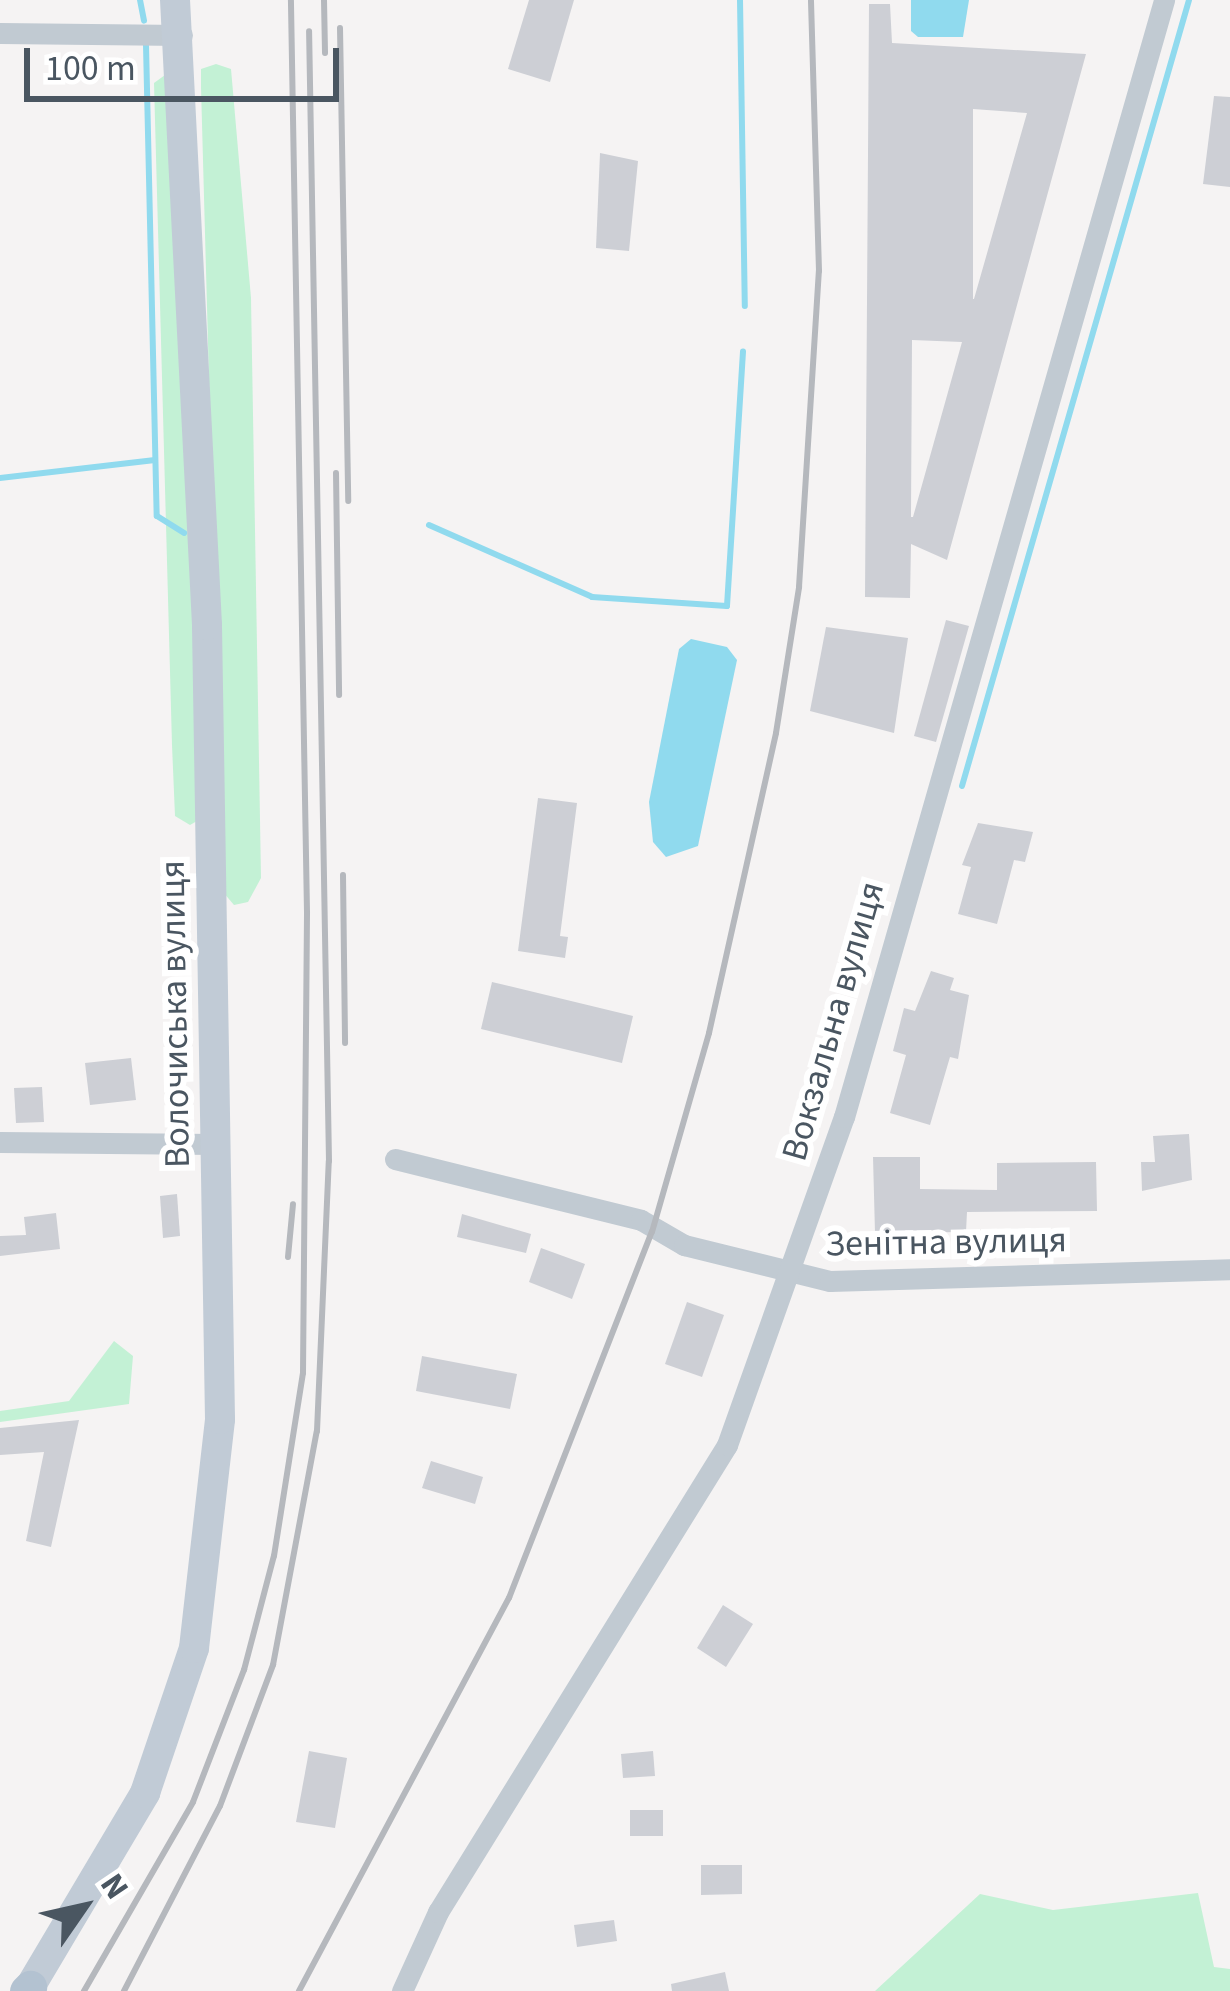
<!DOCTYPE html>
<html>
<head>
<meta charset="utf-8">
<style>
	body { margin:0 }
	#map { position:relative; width:1230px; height:1991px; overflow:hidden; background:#f5f3f3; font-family:"Source Sans 3",sans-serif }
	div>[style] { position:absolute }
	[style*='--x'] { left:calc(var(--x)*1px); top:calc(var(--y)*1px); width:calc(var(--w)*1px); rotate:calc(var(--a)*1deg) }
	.green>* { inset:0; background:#c3f1d5 }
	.water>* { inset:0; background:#90daee }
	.stream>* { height:6px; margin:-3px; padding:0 3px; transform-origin:3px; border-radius:3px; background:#90daee }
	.building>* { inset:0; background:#cdcfd5 }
	.street>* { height:21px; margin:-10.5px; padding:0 10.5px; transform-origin:10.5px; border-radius:10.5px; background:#c1cad2 }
	.secondary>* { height:30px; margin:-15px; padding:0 15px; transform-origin:15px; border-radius:15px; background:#c1cbd6 }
	.primary>* { height:33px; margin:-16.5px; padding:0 16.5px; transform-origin:16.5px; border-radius:16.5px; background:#b3c2d1 }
	.rail>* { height:6px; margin:-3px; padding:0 3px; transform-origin:3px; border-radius:3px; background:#b5b8bd }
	span { translate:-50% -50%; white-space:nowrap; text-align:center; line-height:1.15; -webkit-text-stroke:12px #fff; paint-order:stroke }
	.street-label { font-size:36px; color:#4a5661 }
	.north { position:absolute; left:24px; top:1847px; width:120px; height:120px; -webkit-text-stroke:9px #fff; paint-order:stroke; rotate:56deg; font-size:33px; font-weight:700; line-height:48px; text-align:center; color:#4a5661 }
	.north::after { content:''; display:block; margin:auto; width:42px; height:54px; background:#4a5661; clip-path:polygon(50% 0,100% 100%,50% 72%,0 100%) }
	.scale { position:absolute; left:24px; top:48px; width:315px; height:54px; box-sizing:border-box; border:6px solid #4a5661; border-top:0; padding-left:15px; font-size:36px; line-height:42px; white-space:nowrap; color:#4a5661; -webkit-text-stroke:9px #fff; paint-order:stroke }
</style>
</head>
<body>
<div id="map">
	<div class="green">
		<i style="clip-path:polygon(216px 64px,231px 69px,251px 298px,261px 878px,248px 902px,234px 905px,223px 892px,201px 87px,201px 69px)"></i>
		<i style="clip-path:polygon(165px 75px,204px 817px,190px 825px,175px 816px,172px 745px,154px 83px)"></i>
		<i style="clip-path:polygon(114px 1341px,133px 1356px,129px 1404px,0 1422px,0 1411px,69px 1401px)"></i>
		<i style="clip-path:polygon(1198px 1893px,1214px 1967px,1230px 1969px,1230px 1991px,875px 1991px,980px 1894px,1053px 1910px)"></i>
	</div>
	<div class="water">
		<i style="clip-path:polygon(911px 0,969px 0,963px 37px,918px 37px,911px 31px)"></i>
		<i style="clip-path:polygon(691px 639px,727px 647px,737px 660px,698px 846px,666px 857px,653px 842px,649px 802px,679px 649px)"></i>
	</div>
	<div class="stream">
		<i style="--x:140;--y:0;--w:21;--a:79"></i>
		<i style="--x:740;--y:0;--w:306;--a:89.1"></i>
		<i style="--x:146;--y:45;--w:471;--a:88.7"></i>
		<i style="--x:157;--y:516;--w:32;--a:32"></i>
		<i style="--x:0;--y:478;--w:156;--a:-6.6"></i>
		<i style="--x:429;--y:525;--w:178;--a:23.8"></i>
		<i style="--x:592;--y:597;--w:135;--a:3.8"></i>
		<i style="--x:727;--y:606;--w:255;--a:-86.4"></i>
		<i style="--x:962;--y:786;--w:818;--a:-73.89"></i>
	</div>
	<div class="building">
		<i style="clip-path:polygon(529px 0,574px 0,550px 82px,508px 69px)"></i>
		<i style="clip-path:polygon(evenodd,869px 4px,890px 4px,892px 43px,1086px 54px,947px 560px,911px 544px,910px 598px,865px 597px,869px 4px,973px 109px,1027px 113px,974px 299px,973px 299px,973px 109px,869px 4px,912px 340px,962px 342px,913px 517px,911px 517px,912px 340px)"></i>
		<i style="clip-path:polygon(1214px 96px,1230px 97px,1230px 187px,1203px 184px)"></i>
		<i style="clip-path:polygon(600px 153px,638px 161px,629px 251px,596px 248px)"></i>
		<i style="clip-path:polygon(946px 620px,969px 626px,936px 742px,914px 736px)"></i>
		<i style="clip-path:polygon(826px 627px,908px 638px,894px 733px,810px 711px)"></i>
		<i style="clip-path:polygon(538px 798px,577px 803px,560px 936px,568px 937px,565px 958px,518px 951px)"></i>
		<i style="clip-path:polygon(978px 823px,1033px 832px,1025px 862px,1014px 860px,997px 924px,958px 914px,971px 867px,962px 865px)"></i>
		<i style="clip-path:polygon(931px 971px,954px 978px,950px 990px,969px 995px,958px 1059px,950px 1057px,930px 1125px,890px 1113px,906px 1055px,893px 1051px,904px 1008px,915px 1011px)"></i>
		<i style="clip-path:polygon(492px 982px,633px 1016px,622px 1063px,481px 1029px)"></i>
		<i style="clip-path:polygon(131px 1058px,136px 1100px,90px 1105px,85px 1063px)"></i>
		<i style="clip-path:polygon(42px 1087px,44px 1122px,16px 1123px,14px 1088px)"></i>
		<i style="clip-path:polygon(1189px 1134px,1192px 1180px,1142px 1191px,1141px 1162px,1155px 1162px,1153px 1136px)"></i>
		<i style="clip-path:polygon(873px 1157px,920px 1157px,920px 1189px,997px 1190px,997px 1163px,1096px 1162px,1097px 1211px,967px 1212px,966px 1232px,875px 1233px)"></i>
		<i style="clip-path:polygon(177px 1194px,180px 1236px,163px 1238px,160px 1196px)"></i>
		<i style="clip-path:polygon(56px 1213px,60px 1249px,0 1256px,0 1236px,26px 1235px,24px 1217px)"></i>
		<i style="clip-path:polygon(462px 1214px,531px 1234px,526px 1253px,457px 1237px)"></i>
		<i style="clip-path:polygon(541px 1248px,585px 1264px,572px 1299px,529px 1282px)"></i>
		<i style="clip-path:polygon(687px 1302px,724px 1315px,702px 1377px,665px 1364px)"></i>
		<i style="clip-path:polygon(422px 1356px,517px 1374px,510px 1409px,416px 1391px)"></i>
		<i style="clip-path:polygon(79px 1420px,51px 1547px,26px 1541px,44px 1452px,0 1455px,0 1428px)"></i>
		<i style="clip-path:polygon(431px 1461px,483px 1477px,475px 1504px,422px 1488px)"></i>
		<i style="clip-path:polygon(723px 1605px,753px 1624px,726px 1667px,697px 1648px)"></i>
		<i style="clip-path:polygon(309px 1751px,347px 1758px,335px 1828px,296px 1822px)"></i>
		<i style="clip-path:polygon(653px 1751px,655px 1776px,623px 1778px,621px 1754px)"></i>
		<i style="clip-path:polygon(630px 1810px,663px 1810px,663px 1836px,630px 1836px)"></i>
		<i style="clip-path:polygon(701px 1865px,742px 1865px,742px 1894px,701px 1895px)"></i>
		<i style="clip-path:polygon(614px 1920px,617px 1941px,577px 1947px,574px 1925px)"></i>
		<i style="clip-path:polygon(725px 1972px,729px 1991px,672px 1991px,671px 1984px)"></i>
	</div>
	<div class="street">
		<i style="--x:0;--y:33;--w:182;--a:0.6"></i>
		<i style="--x:0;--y:1142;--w:216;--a:0.5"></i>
		<i style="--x:395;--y:1159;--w:253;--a:13.9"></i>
		<i style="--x:641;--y:1220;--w:50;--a:30.2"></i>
		<i style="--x:684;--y:1245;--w:150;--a:13.9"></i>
		<i style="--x:830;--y:1281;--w:400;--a:-1.7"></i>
		<i style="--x:402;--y:1991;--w:87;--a:-65.5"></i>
		<i style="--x:438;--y:1912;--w:549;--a:-58.25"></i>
		<i style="--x:727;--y:1445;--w:348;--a:-70.4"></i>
		<i style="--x:844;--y:1117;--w:1162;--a:-74.01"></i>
	</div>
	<div class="secondary">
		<i style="--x:30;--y:1987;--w:226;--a:-59.3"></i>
		<i style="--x:145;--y:1793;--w:153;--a:-71.3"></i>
		<i style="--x:194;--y:1648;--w:230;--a:-83.5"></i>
		<i style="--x:220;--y:1419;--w:794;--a:-90.94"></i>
		<i style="--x:207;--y:625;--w:626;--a:-92.93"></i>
	</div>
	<div class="primary">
		<i style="--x:26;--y:1991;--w:6;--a:-45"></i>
	</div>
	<div class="rail">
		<i style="--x:324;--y:0;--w:53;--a:88.9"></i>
		<i style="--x:340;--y:28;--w:473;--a:89"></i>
		<i style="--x:336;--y:473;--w:222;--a:89.2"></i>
		<i style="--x:343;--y:875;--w:168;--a:89.3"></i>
		<i style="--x:288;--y:1257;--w:53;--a:-84.6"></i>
		<i style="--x:84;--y:1991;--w:218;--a:-60"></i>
		<i style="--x:193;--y:1802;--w:142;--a:-68.9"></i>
		<i style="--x:244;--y:1670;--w:118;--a:-75.3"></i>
		<i style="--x:274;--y:1556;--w:185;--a:-81"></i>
		<i style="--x:303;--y:1373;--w:461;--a:-89.5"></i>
		<i style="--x:307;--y:912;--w:912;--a:-91.01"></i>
		<i style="--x:124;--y:1991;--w:208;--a:-62.6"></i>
		<i style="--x:220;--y:1806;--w:151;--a:-69.4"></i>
		<i style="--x:273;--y:1665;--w:238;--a:-79.4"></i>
		<i style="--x:317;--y:1431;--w:270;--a:-87.5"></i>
		<i style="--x:329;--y:1161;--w:1130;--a:-91.01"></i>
		<i style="--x:299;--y:1991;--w:446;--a:-61.9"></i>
		<i style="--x:509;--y:1598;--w:393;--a:-68.7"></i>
		<i style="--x:652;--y:1232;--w:207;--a:-74"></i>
		<i style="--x:709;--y:1033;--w:307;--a:-77.4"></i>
		<i style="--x:776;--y:733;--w:148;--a:-81"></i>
		<i style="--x:799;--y:587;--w:317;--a:-86.4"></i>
		<i style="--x:819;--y:271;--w:271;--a:-91.7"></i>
	</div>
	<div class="street-label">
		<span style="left:175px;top:1014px;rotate:-91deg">Волочиська вулиця</span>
		<span style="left:833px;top:1021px;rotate:-74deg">Вокзальна вулиця</span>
		<span style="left:946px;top:1242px;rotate:-1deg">Зенітна вулиця</span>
	</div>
	<div class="north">N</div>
	<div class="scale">100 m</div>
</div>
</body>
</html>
